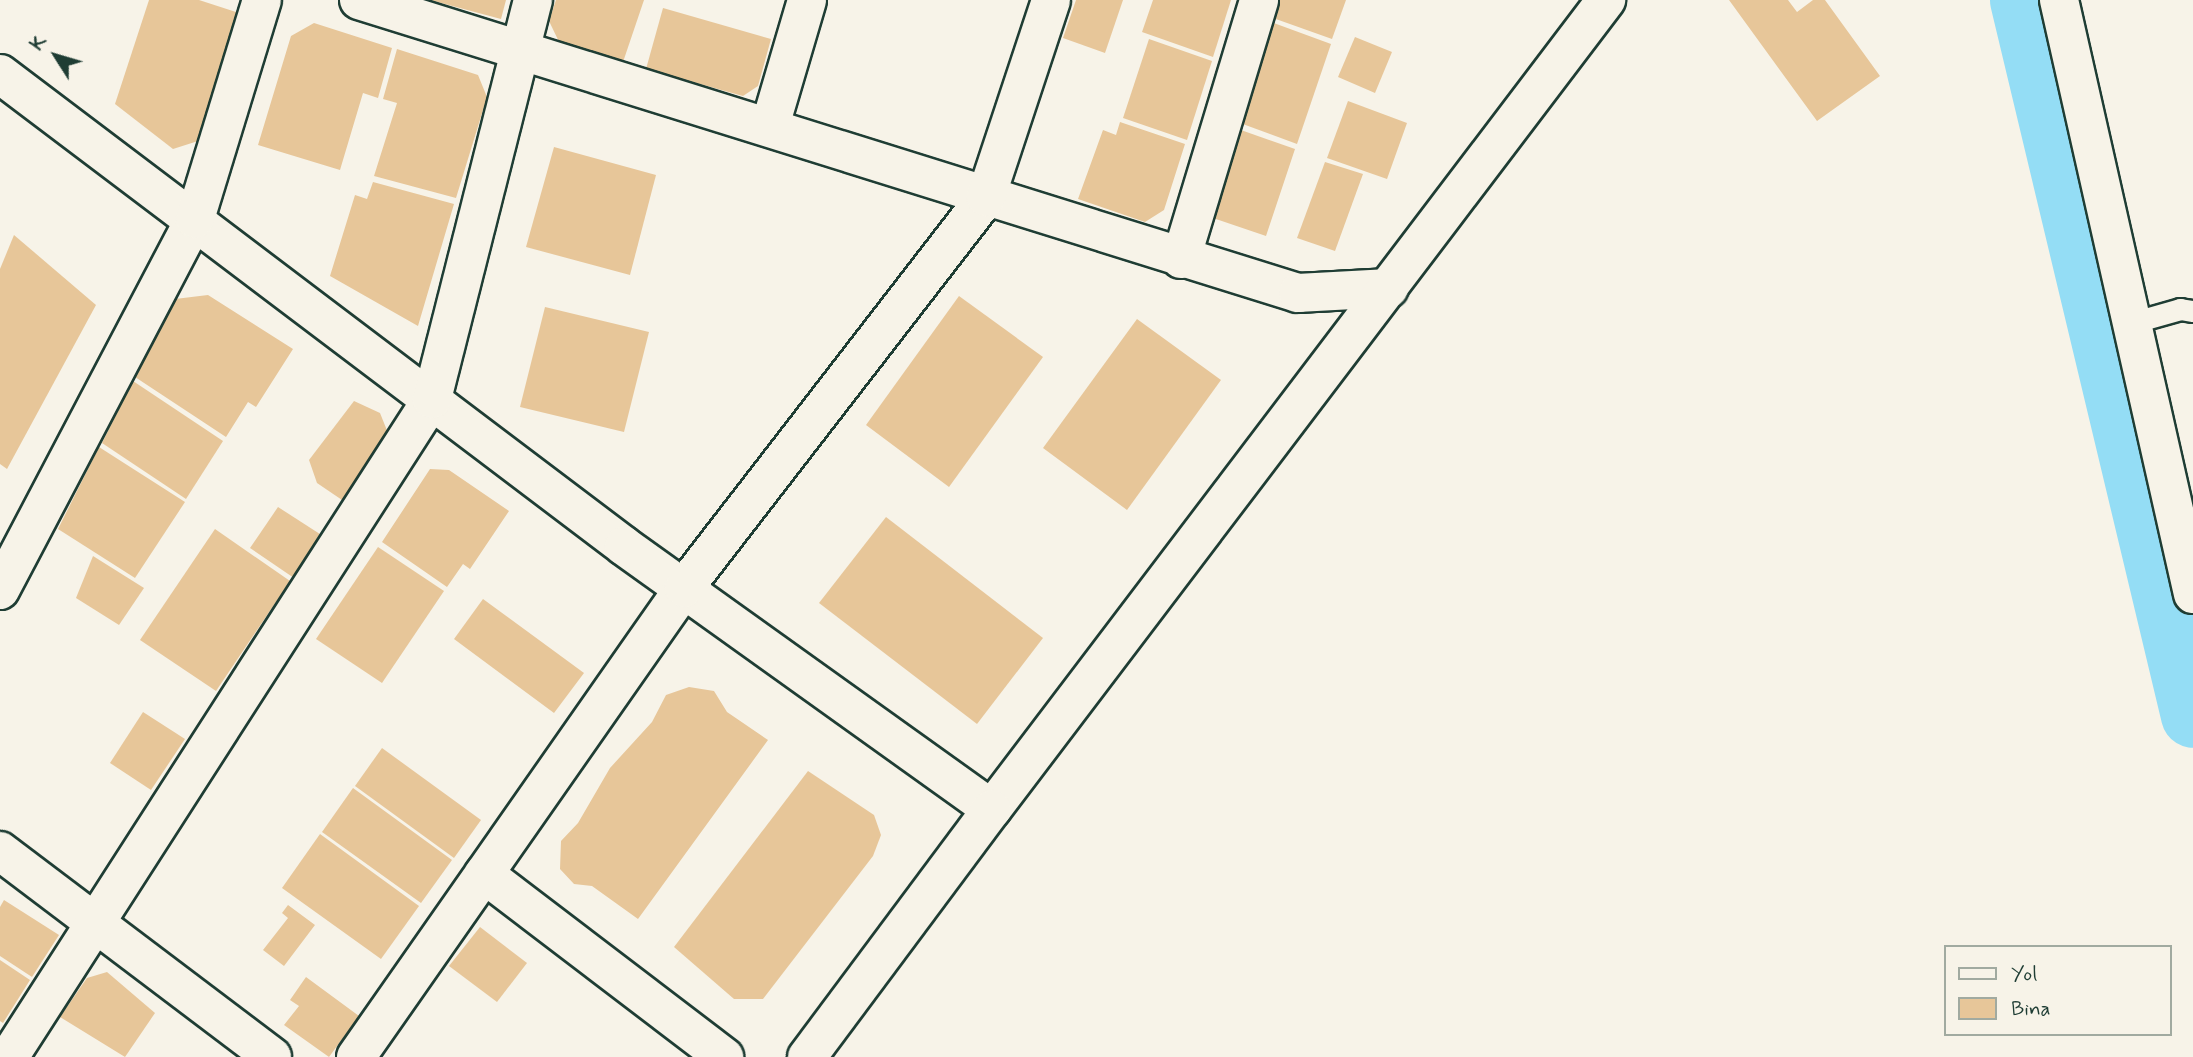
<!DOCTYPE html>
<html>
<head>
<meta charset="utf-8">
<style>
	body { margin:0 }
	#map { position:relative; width:2193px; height:1057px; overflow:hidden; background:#f7f3e8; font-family:Mynerve,sans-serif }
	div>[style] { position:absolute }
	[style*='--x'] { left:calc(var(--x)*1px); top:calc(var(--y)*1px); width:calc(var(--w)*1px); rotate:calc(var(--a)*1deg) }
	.river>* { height:65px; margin:-32.5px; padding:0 32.5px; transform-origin:32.5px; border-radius:32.5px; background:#94ddf5 }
	.building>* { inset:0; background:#e7c699 }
	.roads { filter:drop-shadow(2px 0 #1f3d34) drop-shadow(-2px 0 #1f3d34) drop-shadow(0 2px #1f3d34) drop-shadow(0 -2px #1f3d34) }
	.lane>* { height:21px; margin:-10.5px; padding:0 10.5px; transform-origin:10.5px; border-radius:10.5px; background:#f7f3e8 }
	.street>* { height:38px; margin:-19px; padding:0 19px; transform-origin:19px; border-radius:19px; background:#f7f3e8 }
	span { translate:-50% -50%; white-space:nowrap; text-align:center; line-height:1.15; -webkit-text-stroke:5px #f7f3e8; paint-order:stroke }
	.legend { position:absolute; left:1944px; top:945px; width:228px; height:91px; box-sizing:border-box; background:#f7f3e8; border:2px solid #a1aaa0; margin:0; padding:9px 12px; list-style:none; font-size:21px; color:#1f3d34 }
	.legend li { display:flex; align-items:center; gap:14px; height:35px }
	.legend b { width:35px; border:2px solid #a1aaa0 }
	.north { position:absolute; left:21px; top:21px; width:70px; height:70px; -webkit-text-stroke:5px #f7f3e8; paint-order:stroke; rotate:307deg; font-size:19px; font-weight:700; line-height:28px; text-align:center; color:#1f3d34 }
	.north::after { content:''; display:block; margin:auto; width:24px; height:32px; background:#1f3d34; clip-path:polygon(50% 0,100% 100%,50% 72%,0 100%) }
</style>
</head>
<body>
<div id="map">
	<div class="river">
		<i style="--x:2022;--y:0;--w:735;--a:76.55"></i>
	</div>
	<div class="building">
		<i style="clip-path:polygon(149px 0,199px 0,239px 13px,198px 141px,173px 149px,115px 104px)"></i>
		<i style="clip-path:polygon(430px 0,506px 0,501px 19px)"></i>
		<i style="clip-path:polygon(556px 0,644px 0,622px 65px,561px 46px,549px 21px)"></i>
		<i style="clip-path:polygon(1076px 0,1123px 0,1105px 53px,1063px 38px)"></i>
		<i style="clip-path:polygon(1153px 0,1231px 0,1213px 57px,1142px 32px)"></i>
		<i style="clip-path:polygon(1278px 0,1346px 0,1332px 39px,1273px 18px)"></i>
		<i style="clip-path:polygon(1729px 0,1788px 0,1797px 12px,1813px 0,1825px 0,1880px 76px,1817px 121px)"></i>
		<i style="clip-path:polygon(663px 8px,771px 39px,758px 86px,743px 96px,646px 69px)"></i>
		<i style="clip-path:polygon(1271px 22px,1331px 44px,1297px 144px,1240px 123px)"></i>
		<i style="clip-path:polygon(314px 23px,392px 48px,378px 98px,363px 93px,340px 170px,258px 145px,291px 36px)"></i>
		<i style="clip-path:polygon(1355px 37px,1392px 52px,1375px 93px,1338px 77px)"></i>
		<i style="clip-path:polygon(1149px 39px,1212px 61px,1187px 140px,1123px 118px)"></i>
		<i style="clip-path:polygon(397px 49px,478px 75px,487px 97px,456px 198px,374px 176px,397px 103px,383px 99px)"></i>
		<i style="clip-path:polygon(1348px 101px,1407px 123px,1387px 179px,1327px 158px)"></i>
		<i style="clip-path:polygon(1120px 122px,1185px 144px,1164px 210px,1145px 222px,1078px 199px,1103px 130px,1116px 135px)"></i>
		<i style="clip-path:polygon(1238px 129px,1295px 149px,1266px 236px,1210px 217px)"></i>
		<i style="clip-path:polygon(554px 147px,656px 175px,630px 275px,526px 247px)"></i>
		<i style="clip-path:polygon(1325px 162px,1363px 174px,1335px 251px,1297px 238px)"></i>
		<i style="clip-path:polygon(373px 182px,454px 204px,418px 326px,330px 276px,355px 195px,367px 199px)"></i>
		<i style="clip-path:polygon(14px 235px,96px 305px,7px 469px,0 464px,0 269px)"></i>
		<i style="clip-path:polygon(208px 295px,293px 349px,256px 407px,248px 402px,226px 437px,135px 377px,175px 299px)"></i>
		<i style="clip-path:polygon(959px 296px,1043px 357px,949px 487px,866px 425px)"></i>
		<i style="clip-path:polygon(545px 307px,649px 332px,624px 432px,520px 407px)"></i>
		<i style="clip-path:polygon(1137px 319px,1221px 380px,1127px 510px,1043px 448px)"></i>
		<i style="clip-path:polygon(133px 381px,223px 441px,186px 499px,102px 443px)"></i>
		<i style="clip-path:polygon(354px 401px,380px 413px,390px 438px,345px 502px,317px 483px,309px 460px)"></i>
		<i style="clip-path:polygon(99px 447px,185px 502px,135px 578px,58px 529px)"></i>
		<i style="clip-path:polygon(430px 469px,449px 470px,509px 511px,470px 569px,463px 564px,447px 587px,382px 542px)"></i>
		<i style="clip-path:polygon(278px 507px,323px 536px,294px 578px,250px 548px)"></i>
		<i style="clip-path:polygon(886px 517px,1043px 638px,977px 724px,819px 603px)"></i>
		<i style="clip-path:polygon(215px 529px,290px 581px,216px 691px,140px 640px)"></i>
		<i style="clip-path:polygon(378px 547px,444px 591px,382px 683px,316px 639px)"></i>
		<i style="clip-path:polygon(93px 556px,144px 588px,119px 625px,76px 598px)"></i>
		<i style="clip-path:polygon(483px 599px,584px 673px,554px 713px,454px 639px)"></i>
		<i style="clip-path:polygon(689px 687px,714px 691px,727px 712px,768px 740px,638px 919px,592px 886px,574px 884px,560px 869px,561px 841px,578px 823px,610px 768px,652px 722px,666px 695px)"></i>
		<i style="clip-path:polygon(143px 712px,185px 739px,151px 790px,110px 763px)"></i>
		<i style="clip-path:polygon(382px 748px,481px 820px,454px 858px,355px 786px)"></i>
		<i style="clip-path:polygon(808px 771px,874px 815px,881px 835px,873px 856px,763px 999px,734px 999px,674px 947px)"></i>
		<i style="clip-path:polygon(353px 788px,452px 860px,421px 903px,322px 832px)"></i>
		<i style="clip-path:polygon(320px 834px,419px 906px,381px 959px,282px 888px)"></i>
		<i style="clip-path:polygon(4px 900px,59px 935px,32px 977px,0 956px,0 907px)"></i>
		<i style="clip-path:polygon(288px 905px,315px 925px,284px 966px,263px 950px,288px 918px,282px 913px)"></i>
		<i style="clip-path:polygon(480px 927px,527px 963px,497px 1002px,449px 966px)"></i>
		<i style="clip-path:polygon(0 960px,30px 980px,3px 1023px,0 1021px)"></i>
		<i style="clip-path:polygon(107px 972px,155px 1013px,125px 1057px,60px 1017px,87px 978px)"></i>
		<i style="clip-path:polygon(306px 977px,359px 1016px,329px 1057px,284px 1025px,299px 1006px,290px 1000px)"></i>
	</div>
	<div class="roads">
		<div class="lane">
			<i style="--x:2131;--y:323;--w:51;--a:-15.9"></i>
			<i style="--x:2180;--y:309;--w:13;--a:9"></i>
		</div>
		<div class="street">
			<i style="--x:359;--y:0;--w:984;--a:17.33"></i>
			<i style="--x:1298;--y:293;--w:91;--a:-3.1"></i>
			<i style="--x:2059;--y:0;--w:609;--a:77.29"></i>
			<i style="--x:0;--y:74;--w:782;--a:37.1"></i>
			<i style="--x:624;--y:546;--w:452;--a:35.6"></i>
			<i style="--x:992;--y:809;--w:1016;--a:-52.8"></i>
			<i style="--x:770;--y:126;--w:131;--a:-73.6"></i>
			<i style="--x:1181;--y:259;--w:270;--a:-73.2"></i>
			<i style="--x:0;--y:590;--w:419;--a:-62.3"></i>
			<i style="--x:195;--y:219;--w:229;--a:-73"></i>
			<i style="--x:0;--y:851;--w:341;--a:37.1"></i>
			<i style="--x:484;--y:874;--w:302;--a:37.3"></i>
			<i style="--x:9;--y:1057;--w:782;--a:-57.26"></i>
			<i style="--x:432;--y:399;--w:412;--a:-75.8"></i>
			<i style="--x:356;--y:1057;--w:572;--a:-55.03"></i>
			<i style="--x:684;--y:588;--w:494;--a:-52.3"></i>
			<i style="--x:986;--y:197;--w:207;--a:-71.7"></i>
			<i style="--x:807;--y:1057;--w:309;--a:-53.3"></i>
		</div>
	</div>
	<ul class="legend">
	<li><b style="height:9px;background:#f7f3e8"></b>Yol</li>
	<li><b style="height:19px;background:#e7c699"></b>Bina</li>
	</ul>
	<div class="north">K</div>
</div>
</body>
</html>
